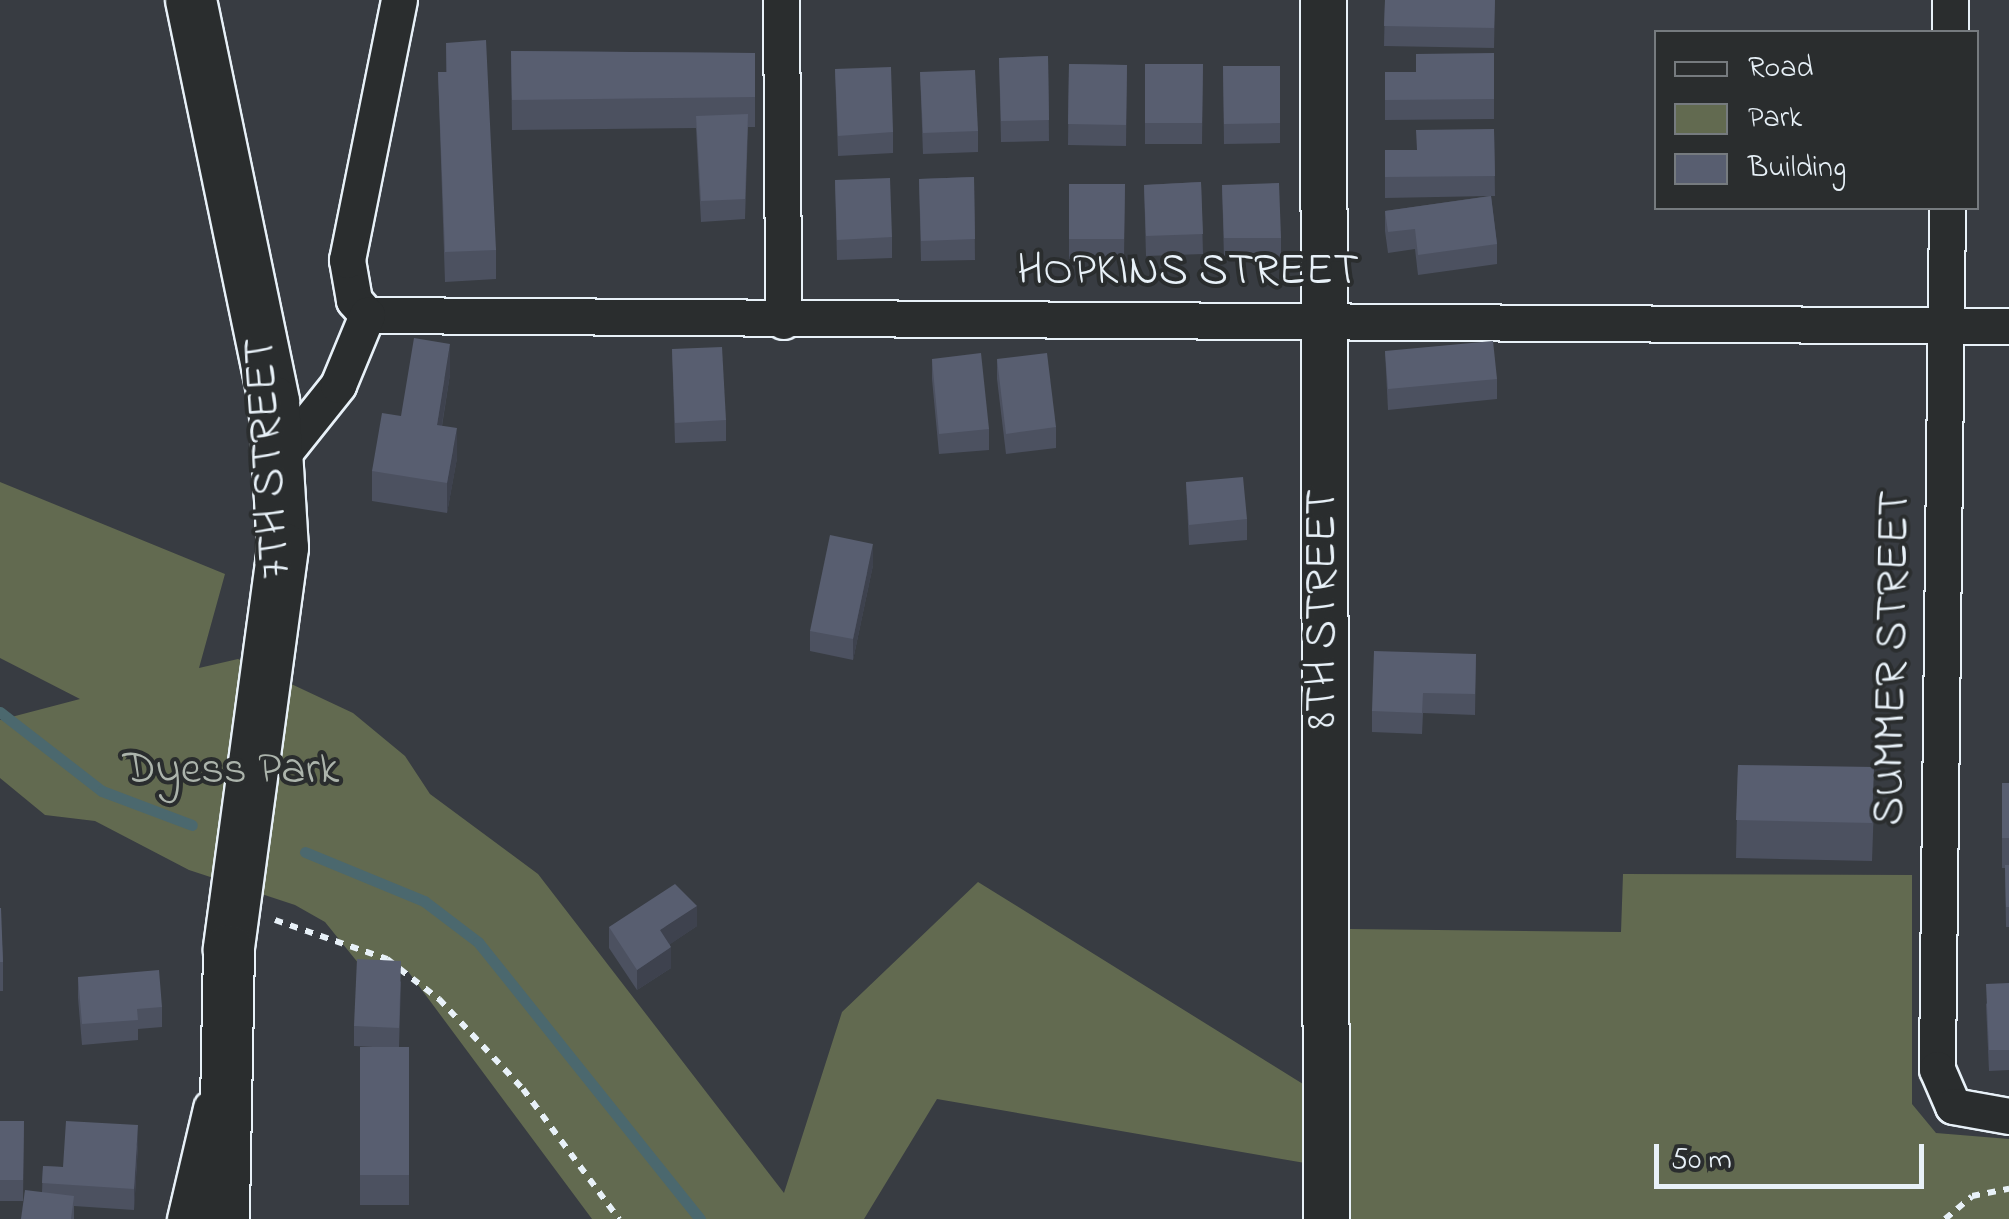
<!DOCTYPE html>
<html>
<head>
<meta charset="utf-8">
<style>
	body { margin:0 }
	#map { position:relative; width:2009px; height:1219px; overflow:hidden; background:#383c42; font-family:"Indie Flower",sans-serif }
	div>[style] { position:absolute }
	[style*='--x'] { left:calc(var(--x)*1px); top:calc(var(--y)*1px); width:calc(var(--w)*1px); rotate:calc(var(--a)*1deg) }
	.green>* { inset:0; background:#626a50 }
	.stream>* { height:11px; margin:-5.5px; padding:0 5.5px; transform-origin:5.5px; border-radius:5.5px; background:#4b686e }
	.path>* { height:6px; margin-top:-3px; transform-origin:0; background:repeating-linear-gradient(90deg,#e8f1f8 0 8px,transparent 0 16px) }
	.roads { filter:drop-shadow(2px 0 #e8f1f8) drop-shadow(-2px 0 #e8f1f8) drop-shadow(0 2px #e8f1f8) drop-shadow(0 -2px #e8f1f8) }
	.minor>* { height:35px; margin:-17.5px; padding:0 17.5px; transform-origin:17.5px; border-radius:17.5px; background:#2a2d2e }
	.tertiary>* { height:45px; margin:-22.5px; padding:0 22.5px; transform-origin:22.5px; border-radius:22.5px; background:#2a2d2e }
	.secondary>* { height:50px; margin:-25px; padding:0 25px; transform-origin:25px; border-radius:25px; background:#2a2d2e }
	.wall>* { inset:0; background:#4c5160 }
	.shaded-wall>* { inset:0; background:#3e424e }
	.building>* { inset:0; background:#585e70 }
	span { translate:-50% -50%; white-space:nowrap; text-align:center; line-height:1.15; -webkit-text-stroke:8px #2a2d2e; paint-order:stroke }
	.street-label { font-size:45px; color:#e8f1f8 }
	.park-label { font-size:45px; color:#acb4ac }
	.legend { position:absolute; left:1654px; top:30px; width:325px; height:180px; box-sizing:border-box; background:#2a2d2e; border:2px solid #767b7f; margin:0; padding:12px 18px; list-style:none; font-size:30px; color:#e8f1f8 }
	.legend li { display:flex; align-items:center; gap:20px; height:50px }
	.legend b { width:50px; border:2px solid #767b7f }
	.scale { position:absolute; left:1654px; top:1144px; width:270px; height:45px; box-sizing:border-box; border:5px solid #e8f1f8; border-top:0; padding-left:12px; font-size:30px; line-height:35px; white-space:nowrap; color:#e8f1f8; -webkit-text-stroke:8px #2a2d2e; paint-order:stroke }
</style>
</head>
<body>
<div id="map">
	<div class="green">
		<i style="clip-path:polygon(0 482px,225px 574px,199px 668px,238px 659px,353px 713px,405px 756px,430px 794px,538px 874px,784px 1193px,842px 1012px,978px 882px,1303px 1084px,1305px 1163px,937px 1099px,864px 1219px,592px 1219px,407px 970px,359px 964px,325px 922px,295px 905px,189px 870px,95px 821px,45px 815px,0 778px,0 720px,80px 699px,0 658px)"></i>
		<i style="clip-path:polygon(1623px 874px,1912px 875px,1912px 1104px,1936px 1133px,2009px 1139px,2009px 1219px,1351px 1219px,1349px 929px,1621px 932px)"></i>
	</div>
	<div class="stream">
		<i style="--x:0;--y:712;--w:129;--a:37.8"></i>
		<i style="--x:102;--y:791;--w:96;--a:20.7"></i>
		<i style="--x:305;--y:852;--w:129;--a:22.4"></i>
		<i style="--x:424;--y:901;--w:68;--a:37.2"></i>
		<i style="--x:478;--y:942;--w:355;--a:51.3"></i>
	</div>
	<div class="path">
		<i style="--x:275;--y:920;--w:119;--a:19.2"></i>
		<i style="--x:387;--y:959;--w:66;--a:37.6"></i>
		<i style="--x:439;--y:999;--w:123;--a:47"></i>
		<i style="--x:523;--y:1089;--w:162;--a:53.6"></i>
		<i style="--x:1945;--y:1219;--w:35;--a:-40"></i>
		<i style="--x:1972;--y:1196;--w:38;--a:-11"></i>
	</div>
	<div class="roads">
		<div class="minor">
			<i style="--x:781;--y:0;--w:321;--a:89.6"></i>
			<i style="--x:1950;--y:32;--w:32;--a:-90"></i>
			<i style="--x:1947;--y:208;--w:861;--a:90.67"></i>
			<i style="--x:1937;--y:1069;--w:40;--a:66.6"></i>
			<i style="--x:1953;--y:1106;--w:57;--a:10.1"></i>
			<i style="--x:367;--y:315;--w:1642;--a:0.38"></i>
			<i style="--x:367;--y:315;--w:20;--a:-131"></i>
			<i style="--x:354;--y:300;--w:41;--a:-99.9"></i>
			<i style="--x:347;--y:260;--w:265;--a:-78.7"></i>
			<i style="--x:279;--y:459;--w:95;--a:-51.4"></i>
			<i style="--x:338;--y:385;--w:76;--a:-67.5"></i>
			<i style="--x:185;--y:1219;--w:114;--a:-76.8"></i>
		</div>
		<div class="tertiary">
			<i style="--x:1323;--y:0;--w:1219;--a:89.86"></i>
		</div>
		<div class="secondary">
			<i style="--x:191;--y:0;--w:410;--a:78.3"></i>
			<i style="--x:274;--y:402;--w:146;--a:86.5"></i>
			<i style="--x:283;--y:548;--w:406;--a:97.7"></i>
			<i style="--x:229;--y:950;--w:269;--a:91.1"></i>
		</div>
	</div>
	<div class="wall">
		<i style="clip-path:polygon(1385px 0,1495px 0,1494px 48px,1384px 46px)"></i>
		<i style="clip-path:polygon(446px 43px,496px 250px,496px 279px,445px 282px,438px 72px,446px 72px)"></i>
		<i style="clip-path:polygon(511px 51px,755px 53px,755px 127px,748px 127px,745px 219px,701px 222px,696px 128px,512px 130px)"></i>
		<i style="clip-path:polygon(1494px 53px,1494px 119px,1385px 120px,1385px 72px,1416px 72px)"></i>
		<i style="clip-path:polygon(1048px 56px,1049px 141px,1001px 142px,999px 58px)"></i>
		<i style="clip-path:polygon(1069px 64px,1127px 65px,1126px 146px,1068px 145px)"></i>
		<i style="clip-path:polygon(1145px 64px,1203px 64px,1202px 144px,1145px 144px)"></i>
		<i style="clip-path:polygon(1223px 66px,1280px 66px,1280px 143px,1224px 144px)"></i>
		<i style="clip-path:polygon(835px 69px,893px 132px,893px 153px,838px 156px)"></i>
		<i style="clip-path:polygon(920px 72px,978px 131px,978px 152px,923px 154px)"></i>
		<i style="clip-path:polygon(1494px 129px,1495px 196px,1491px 196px,1497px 244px,1497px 264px,1418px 275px,1415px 249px,1388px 253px,1385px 231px,1385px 211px,1490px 196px,1385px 198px,1385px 150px,1417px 150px)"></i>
		<i style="clip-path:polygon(974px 177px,975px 260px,921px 261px,919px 179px)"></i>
		<i style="clip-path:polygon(835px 180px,892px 237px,892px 258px,837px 260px)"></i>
		<i style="clip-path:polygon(1201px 182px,1203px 254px,1146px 256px,1144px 185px)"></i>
		<i style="clip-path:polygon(1069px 184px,1125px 184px,1124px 259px,1069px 259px)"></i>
		<i style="clip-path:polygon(1222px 185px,1281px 238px,1281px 259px,1224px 258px)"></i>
		<i style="clip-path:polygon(672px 349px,726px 420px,726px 441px,675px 443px)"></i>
		<i style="clip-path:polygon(1385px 351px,1497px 379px,1497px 399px,1388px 410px)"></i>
		<i style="clip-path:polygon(932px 359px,989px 429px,989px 450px,939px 454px,932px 379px)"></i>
		<i style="clip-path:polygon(997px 359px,1056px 427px,1056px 448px,1006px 454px,997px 379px)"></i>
		<i style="clip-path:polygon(450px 374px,442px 426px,457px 458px,447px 513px,372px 501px,372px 471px,401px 416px)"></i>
		<i style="clip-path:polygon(1186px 482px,1247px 519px,1247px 540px,1189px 545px)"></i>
		<i style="clip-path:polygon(873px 565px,853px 660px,810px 651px,810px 631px)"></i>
		<i style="clip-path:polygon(1476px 654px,1475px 715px,1423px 713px,1422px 734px,1372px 732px,1372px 711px)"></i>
		<i style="clip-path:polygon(1738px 765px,1874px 805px,1872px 861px,1736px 858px)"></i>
		<i style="clip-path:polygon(2002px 783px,2009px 783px,2009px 927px,2006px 927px,2005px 868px,2002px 868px)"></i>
		<i style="clip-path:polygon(0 908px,3px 962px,3px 991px,0 991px)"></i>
		<i style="clip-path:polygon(697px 926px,670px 944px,671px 968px,637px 990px,609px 948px,609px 927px)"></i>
		<i style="clip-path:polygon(78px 977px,162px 1007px,162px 1027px,138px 1029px,138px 1040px,82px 1045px,78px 998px)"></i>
		<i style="clip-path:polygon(401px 981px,399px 1047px,409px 1047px,409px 1205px,360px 1205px,360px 1047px,373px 1047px,354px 1046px,354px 1026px)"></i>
		<i style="clip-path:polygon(2009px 983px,2009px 1070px,1989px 1071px,1986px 1004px)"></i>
		<i style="clip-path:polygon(0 1121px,24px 1121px,23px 1201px,0 1201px)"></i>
		<i style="clip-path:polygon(138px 1145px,134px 1210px,74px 1206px,74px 1219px,21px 1219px,42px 1192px,43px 1166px,63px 1167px)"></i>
	</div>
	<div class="shaded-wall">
		<i style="clip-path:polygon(450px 344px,450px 374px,437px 455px,437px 425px)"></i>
		<i style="clip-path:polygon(457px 428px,457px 458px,447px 513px,447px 483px)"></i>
		<i style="clip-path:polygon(873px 544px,873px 565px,853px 660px,853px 639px)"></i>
		<i style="clip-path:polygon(697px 906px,697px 926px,660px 951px,660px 930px)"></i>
		<i style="clip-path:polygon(671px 947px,671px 968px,637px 990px,637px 970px)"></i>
		<i style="clip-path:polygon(138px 1125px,138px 1145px,134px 1210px,134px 1189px)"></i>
	</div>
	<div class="building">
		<i style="clip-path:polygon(1385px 0,1495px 0,1494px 28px,1384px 26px)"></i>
		<i style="clip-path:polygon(486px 40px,496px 250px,445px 252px,438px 72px,447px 72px,446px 43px)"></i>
		<i style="clip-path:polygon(511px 51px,755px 53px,755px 97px,512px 100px)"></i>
		<i style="clip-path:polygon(1494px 53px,1494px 99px,1385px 100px,1385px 72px,1416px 72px,1416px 54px)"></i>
		<i style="clip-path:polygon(1048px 56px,1049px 120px,1001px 121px,999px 58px)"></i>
		<i style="clip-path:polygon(1069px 64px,1127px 65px,1126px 125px,1068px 124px)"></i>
		<i style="clip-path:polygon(1145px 64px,1203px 64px,1202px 123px,1145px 123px)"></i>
		<i style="clip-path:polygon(1223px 66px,1280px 66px,1280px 123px,1224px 124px)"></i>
		<i style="clip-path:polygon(891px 67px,893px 132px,838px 136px,835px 69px)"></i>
		<i style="clip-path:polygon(975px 70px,978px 131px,923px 133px,920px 72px)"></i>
		<i style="clip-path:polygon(748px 114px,745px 199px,701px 201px,696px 116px)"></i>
		<i style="clip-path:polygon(1494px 129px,1495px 176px,1385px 177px,1385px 150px,1417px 150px,1416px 130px)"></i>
		<i style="clip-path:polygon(974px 177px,975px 239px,921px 241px,919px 179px)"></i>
		<i style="clip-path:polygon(890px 178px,892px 237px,837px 240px,835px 180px)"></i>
		<i style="clip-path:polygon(1201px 182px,1203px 234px,1146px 236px,1144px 185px)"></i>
		<i style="clip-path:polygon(1279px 183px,1281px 238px,1224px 238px,1222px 185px)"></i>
		<i style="clip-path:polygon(1069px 184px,1125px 184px,1124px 239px,1069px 239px)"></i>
		<i style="clip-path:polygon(1491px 196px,1497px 244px,1418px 255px,1415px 229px,1388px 232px,1385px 211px)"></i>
		<i style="clip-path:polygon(414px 338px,450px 344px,437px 425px,457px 428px,447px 483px,372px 471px,382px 413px,401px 416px)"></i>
		<i style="clip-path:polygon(1493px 341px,1497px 379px,1388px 389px,1385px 351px)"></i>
		<i style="clip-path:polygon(722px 347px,726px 420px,675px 423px,672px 349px)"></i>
		<i style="clip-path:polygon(981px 353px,989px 429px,939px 434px,932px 359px)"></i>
		<i style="clip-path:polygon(1047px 353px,1056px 427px,1006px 434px,997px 359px)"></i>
		<i style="clip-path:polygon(1243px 477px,1247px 519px,1189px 525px,1186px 482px)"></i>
		<i style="clip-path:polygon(830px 535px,873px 544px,853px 639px,810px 631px)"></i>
		<i style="clip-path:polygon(1374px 651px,1476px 654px,1475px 694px,1423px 693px,1422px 713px,1372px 711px)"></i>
		<i style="clip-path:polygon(1738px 765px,1874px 767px,1872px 823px,1736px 820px)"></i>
		<i style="clip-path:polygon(2002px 783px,2009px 783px,2009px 838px,2002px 838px)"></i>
		<i style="clip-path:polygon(2005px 865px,2009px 865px,2009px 907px,2006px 907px)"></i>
		<i style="clip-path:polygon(675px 884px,697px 906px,660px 930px,671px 947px,637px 970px,609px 927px)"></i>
		<i style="clip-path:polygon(0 908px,1px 908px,3px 962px,0 962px)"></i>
		<i style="clip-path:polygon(357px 959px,401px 961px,399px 1028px,354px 1026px)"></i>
		<i style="clip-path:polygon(159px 970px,162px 1007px,137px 1009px,138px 1020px,82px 1024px,78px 977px)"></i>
		<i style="clip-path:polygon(2009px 983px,2009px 1050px,1989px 1050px,1986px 984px)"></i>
		<i style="clip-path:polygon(360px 1047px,409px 1047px,409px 1175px,360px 1175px)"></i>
		<i style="clip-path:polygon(0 1121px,24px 1121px,23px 1180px,0 1180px)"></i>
		<i style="clip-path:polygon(66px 1121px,138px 1125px,134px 1189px,42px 1183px,43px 1166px,63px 1167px)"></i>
		<i style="clip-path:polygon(25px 1190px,74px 1196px,71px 1219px,21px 1219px)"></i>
	</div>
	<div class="street-label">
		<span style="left:1188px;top:273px">HOPKINS STREET</span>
		<span style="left:270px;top:458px;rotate:-94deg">7TH STREET</span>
		<span style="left:1324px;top:609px;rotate:-90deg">8TH STREET</span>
		<span style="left:1894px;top:658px;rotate:-89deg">SUMMER STREET</span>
	</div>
	<div class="park-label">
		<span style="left:231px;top:772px">Dyess Park</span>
	</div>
	<ul class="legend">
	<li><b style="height:12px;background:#2a2d2e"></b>Road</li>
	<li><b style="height:28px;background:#626a50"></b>Park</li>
	<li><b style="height:28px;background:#585e70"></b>Building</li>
	</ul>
	<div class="scale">50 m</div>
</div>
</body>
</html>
